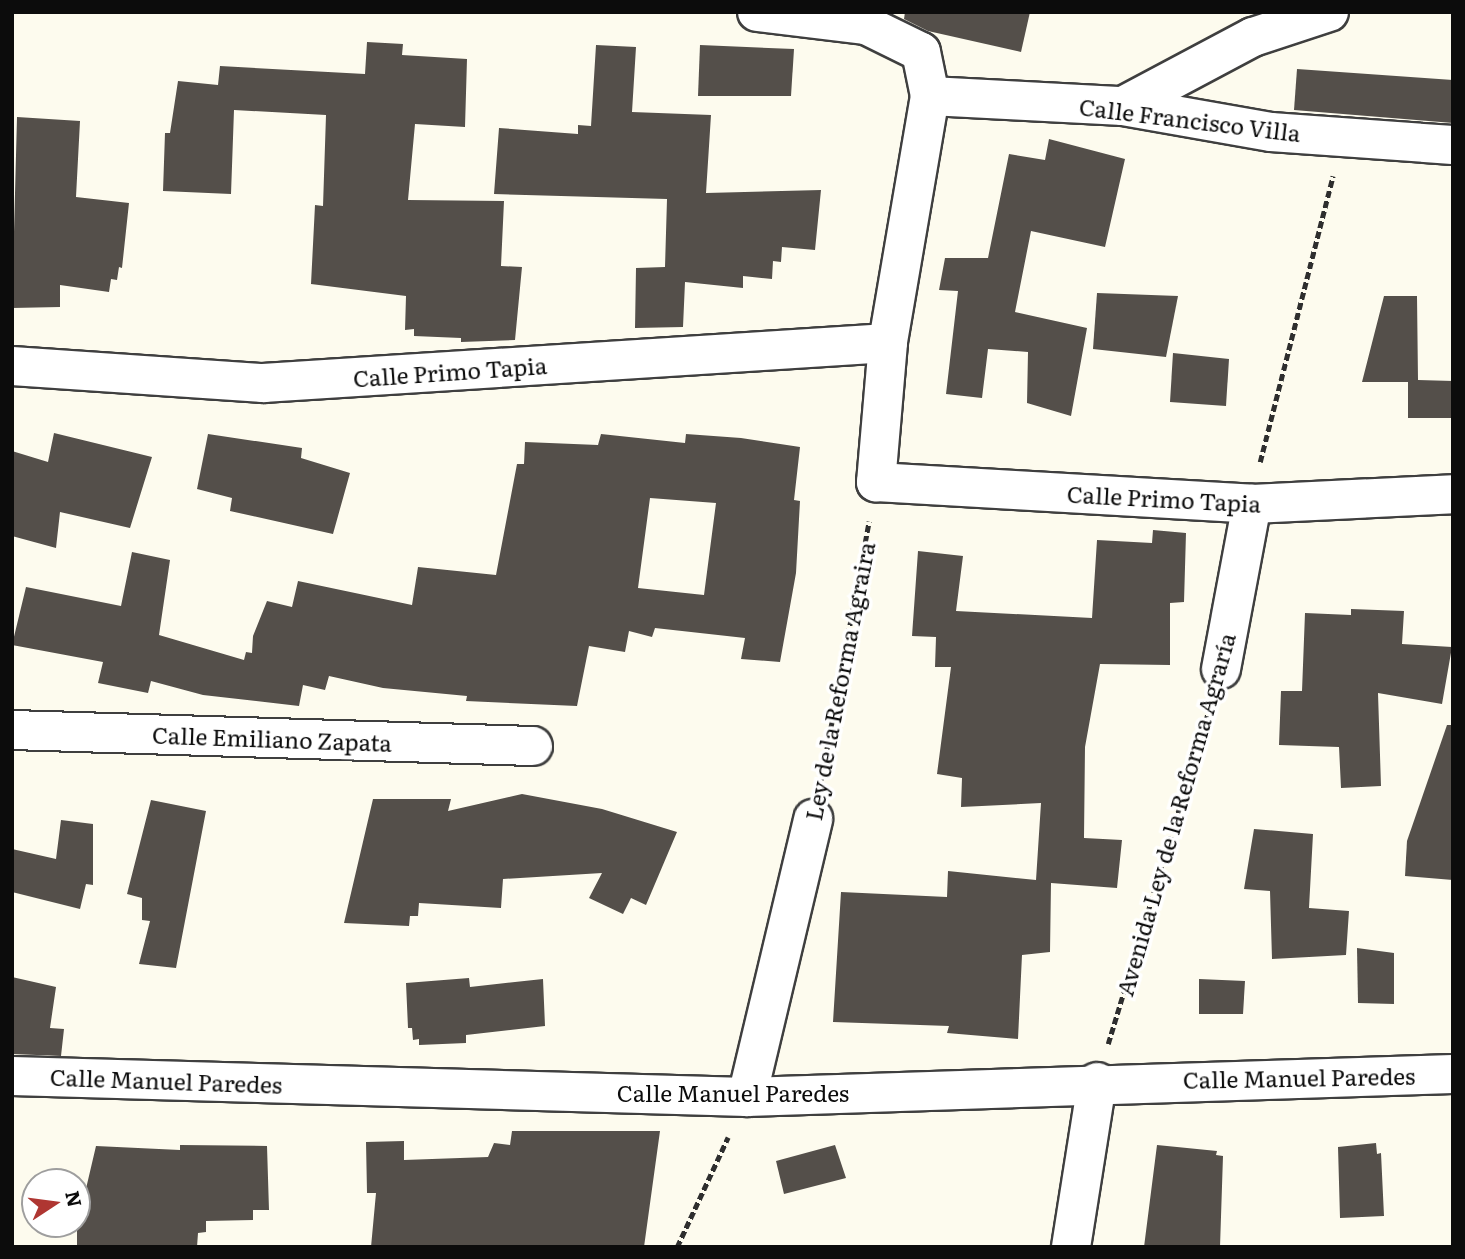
<!DOCTYPE html>
<html>
<head>
<meta charset="utf-8">
<style>
	body { margin:0 }
	#map { position:relative; width:1465px; height:1259px; overflow:hidden; background:#fdfbee; font-family:Literata,serif }
	div>[style] { position:absolute }
	[style*='--x'] { left:calc(var(--x)*1px); top:calc(var(--y)*1px); width:calc(var(--w)*1px); rotate:calc(var(--a)*1deg) }
	.building>* { inset:0; background:#544f4a }
	.path>* { height:4.5px; margin-top:-2.25px; transform-origin:0; background:repeating-linear-gradient(90deg,#2e2e2e 0 7px,transparent 0 10.5px) }
	.roads { filter:drop-shadow(2px 0 #3f3f3f) drop-shadow(-2px 0 #3f3f3f) drop-shadow(0 2px #3f3f3f) drop-shadow(0 -2px #3f3f3f) }
	.minor>* { height:38px; margin:-19px; padding:0 19px; transform-origin:19px; border-radius:19px; background:#fff }
	span { translate:-50% -50%; white-space:nowrap; text-align:center; line-height:1.15; -webkit-text-stroke:7px #fff; paint-order:stroke }
	.street-label { font-size:23px; color:#0c0c0c }
	.frame { position:absolute; inset:0; border:14px solid #0c0c0c; pointer-events:none }
	.north { position:absolute; left:21px; top:1168px; width:70px; height:70px; box-sizing:border-box; background:#fff; border:2px solid #9e9e9e; border-radius:50%; rotate:77deg; font-size:19px; font-weight:700; line-height:28px; text-align:center; color:#0c0c0c }
	.north::after { content:''; display:block; margin:auto; width:24px; height:32px; background:#af3632; clip-path:polygon(50% 0,100% 100%,50% 72%,0 100%) }
</style>
</head>
<body>
<div id="map">
	<div class="building">
		<i style="clip-path:polygon(905px 12px,1030px 12px,1021px 52px,928px 31px,904px 19px)"></i>
		<i style="clip-path:polygon(367px 42px,403px 44px,402px 55px,467px 59px,465px 127px,415px 124px,408px 200px,504px 201px,501px 266px,522px 267px,515px 340px,461px 342px,461px 338px,414px 336px,414px 329px,405px 330px,406px 296px,311px 284px,315px 205px,323px 206px,326px 115px,234px 110px,231px 194px,163px 191px,165px 133px,170px 133px,178px 81px,218px 85px,220px 66px,365px 74px)"></i>
		<i style="clip-path:polygon(596px 45px,636px 47px,632px 112px,711px 115px,706px 193px,821px 190px,815px 250px,782px 247px,781px 262px,773px 261px,772px 279px,743px 276px,743px 288px,685px 282px,683px 327px,635px 328px,636px 268px,665px 267px,667px 199px,494px 194px,499px 128px,578px 134px,578px 125px,591px 126px)"></i>
		<i style="clip-path:polygon(700px 45px,794px 49px,791px 96px,698px 96px)"></i>
		<i style="clip-path:polygon(1297px 69px,1453px 80px,1453px 123px,1294px 110px)"></i>
		<i style="clip-path:polygon(17px 117px,80px 121px,76px 197px,129px 203px,122px 268px,119px 267px,117px 280px,111px 279px,109px 292px,60px 285px,60px 307px,12px 308px)"></i>
		<i style="clip-path:polygon(1049px 139px,1125px 159px,1105px 247px,1031px 231px,1015px 312px,1087px 328px,1071px 416px,1027px 403px,1028px 352px,988px 349px,982px 398px,946px 394px,958px 291px,939px 290px,945px 258px,988px 258px,1009px 154px,1045px 160px)"></i>
		<i style="clip-path:polygon(1097px 293px,1178px 296px,1166px 357px,1093px 349px)"></i>
		<i style="clip-path:polygon(1384px 296px,1417px 296px,1418px 380px,1453px 381px,1453px 418px,1408px 418px,1408px 382px,1362px 382px)"></i>
		<i style="clip-path:polygon(1173px 353px,1229px 359px,1226px 406px,1170px 402px)"></i>
		<i style="clip-path:polygon(54px 433px,152px 457px,130px 528px,60px 512px,56px 548px,12px 536px,12px 451px,48px 462px)"></i>
		<i style="clip-path:polygon(208px 434px,302px 448px,301px 458px,350px 473px,333px 534px,230px 511px,232px 498px,197px 489px)"></i>
		<i style="clip-path:polygon(evenodd,601px 434px,685px 443px,686px 434px,741px 438px,800px 447px,794px 500px,800px 501px,796px 573px,780px 662px,741px 659px,745px 638px,655px 628px,652px 637px,629px 631px,625px 652px,589px 646px,577px 706px,466px 701px,467px 696px,383px 688px,329px 676px,325px 690px,303px 685px,299px 706px,203px 695px,151px 681px,148px 693px,98px 683px,103px 662px,12px 645px,26px 587px,121px 606px,132px 552px,170px 560px,159px 635px,244px 660px,246px 652px,252px 653px,253px 636px,267px 601px,292px 607px,298px 581px,412px 605px,418px 567px,496px 575px,517px 464px,524px 464px,525px 442px,598px 445px,601px 434px,650px 498px,716px 503px,704px 595px,638px 588px,650px 498px)"></i>
		<i style="clip-path:polygon(1153px 530px,1186px 533px,1184px 602px,1170px 603px,1170px 665px,1100px 664px,1085px 747px,1084px 838px,1122px 840px,1117px 888px,1051px 883px,1050px 952px,1022px 955px,1018px 1039px,947px 1033px,949px 1026px,833px 1022px,841px 892px,947px 897px,948px 871px,1036px 880px,1041px 803px,961px 807px,962px 778px,937px 774px,951px 667px,935px 667px,936px 637px,912px 636px,918px 551px,963px 556px,956px 611px,1092px 618px,1097px 540px,1152px 543px)"></i>
		<i style="clip-path:polygon(1351px 609px,1404px 611px,1402px 644px,1452px 647px,1442px 704px,1378px 693px,1381px 786px,1341px 788px,1339px 747px,1279px 745px,1281px 691px,1302px 691px,1305px 613px,1351px 615px)"></i>
		<i style="clip-path:polygon(1447px 725px,1453px 725px,1453px 880px,1405px 876px,1407px 841px)"></i>
		<i style="clip-path:polygon(522px 794px,602px 809px,677px 832px,646px 905px,631px 898px,623px 914px,589px 898px,602px 873px,503px 879px,501px 908px,419px 903px,418px 916px,410px 916px,409px 926px,344px 923px,373px 799px,451px 799px,448px 811px)"></i>
		<i style="clip-path:polygon(151px 800px,206px 811px,176px 968px,139px 964px,150px 921px,142px 920px,142px 898px,127px 894px)"></i>
		<i style="clip-path:polygon(61px 820px,93px 824px,93px 885px,86px 884px,80px 909px,12px 892px,12px 849px,56px 859px)"></i>
		<i style="clip-path:polygon(1254px 829px,1313px 834px,1309px 908px,1349px 911px,1346px 955px,1272px 959px,1270px 891px,1244px 889px)"></i>
		<i style="clip-path:polygon(1357px 948px,1394px 953px,1394px 1004px,1358px 1003px)"></i>
		<i style="clip-path:polygon(12px 977px,56px 987px,50px 1028px,64px 1029px,61px 1056px,12px 1054px)"></i>
		<i style="clip-path:polygon(469px 978px,470px 987px,543px 979px,545px 1026px,466px 1035px,466px 1043px,419px 1045px,419px 1039px,413px 1040px,412px 1028px,408px 1028px,406px 983px)"></i>
		<i style="clip-path:polygon(1199px 979px,1245px 981px,1243px 1014px,1199px 1014px)"></i>
		<i style="clip-path:polygon(512px 1131px,660px 1131px,644px 1247px,371px 1247px,376px 1193px,367px 1193px,366px 1142px,404px 1141px,404px 1160px,488px 1157px,494px 1143px,510px 1145px)"></i>
		<i style="clip-path:polygon(1376px 1143px,1377px 1154px,1381px 1153px,1384px 1216px,1340px 1218px,1338px 1147px)"></i>
		<i style="clip-path:polygon(180px 1145px,267px 1146px,269px 1210px,253px 1210px,253px 1220px,206px 1221px,206px 1232px,198px 1233px,197px 1247px,77px 1247px,77px 1227px,96px 1146px,180px 1150px)"></i>
		<i style="clip-path:polygon(835px 1145px,846px 1178px,784px 1194px,776px 1161px)"></i>
		<i style="clip-path:polygon(1157px 1145px,1217px 1151px,1216px 1155px,1223px 1156px,1220px 1247px,1144px 1247px)"></i>
	</div>
	<div class="path">
		<i style="--x:1260;--y:462;--w:295;--a:-75.7"></i>
		<i style="--x:821;--y:780;--w:263;--a:-79.5"></i>
		<i style="--x:1108;--y:1044;--w:352;--a:-73.2"></i>
		<i style="--x:677;--y:1247;--w:121;--a:-65.1"></i>
	</div>
	<div class="roads">
		<div class="minor">
			<i style="--x:757;--y:12;--w:110;--a:6.8"></i>
			<i style="--x:866;--y:25;--w:61;--a:26.1"></i>
			<i style="--x:921;--y:52;--w:45;--a:78.4"></i>
			<i style="--x:930;--y:96;--w:251;--a:99.7"></i>
			<i style="--x:888;--y:343;--w:140;--a:94.9"></i>
			<i style="--x:876;--y:482;--w:377;--a:3.3"></i>
			<i style="--x:1252;--y:504;--w:201;--a:-2.8"></i>
			<i style="--x:930;--y:96;--w:193;--a:3"></i>
			<i style="--x:1123;--y:106;--w:150;--a:10"></i>
			<i style="--x:1271;--y:132;--w:182;--a:4.1"></i>
			<i style="--x:1123;--y:106;--w:147;--a:-28"></i>
			<i style="--x:1253;--y:37;--w:80;--a:-18.2"></i>
			<i style="--x:12;--y:366;--w:252;--a:3.9"></i>
			<i style="--x:263;--y:383;--w:626;--a:-3.66"></i>
			<i style="--x:1221;--y:669;--w:168;--a:-79.4"></i>
			<i style="--x:12;--y:730;--w:521;--a:1.76"></i>
			<i style="--x:12;--y:1076;--w:735;--a:1.64"></i>
			<i style="--x:747;--y:1097;--w:706;--a:-1.87"></i>
			<i style="--x:747;--y:1097;--w:286;--a:-76.6"></i>
			<i style="--x:1071;--y:1247;--w:167;--a:-81"></i>
		</div>
	</div>
	<div class="street-label">
		<span style="left:1190px;top:119px;rotate:7deg">Calle Francisco Villa</span>
		<span style="left:450px;top:371px;rotate:-4deg">Calle Primo Tapia</span>
		<span style="left:1164px;top:498px;rotate:3deg">Calle Primo Tapia</span>
		<span style="left:839px;top:681px;rotate:-79deg">Ley de la Reforma Agraira</span>
		<span style="left:272px;top:738px;rotate:2deg">Calle Emiliano Zapata</span>
		<span style="left:1175px;top:814px;rotate:-74deg">Avenida Ley de la Reforma Agraría</span>
		<span style="left:1299px;top:1077px;rotate:-1deg">Calle Manuel Paredes</span>
		<span style="left:166px;top:1080px;rotate:2deg">Calle Manuel Paredes</span>
		<span style="left:733px;top:1092px">Calle Manuel Paredes</span>
	</div>
	<div class="frame"></div>
	<div class="north">N</div>
</div>
</body>
</html>
